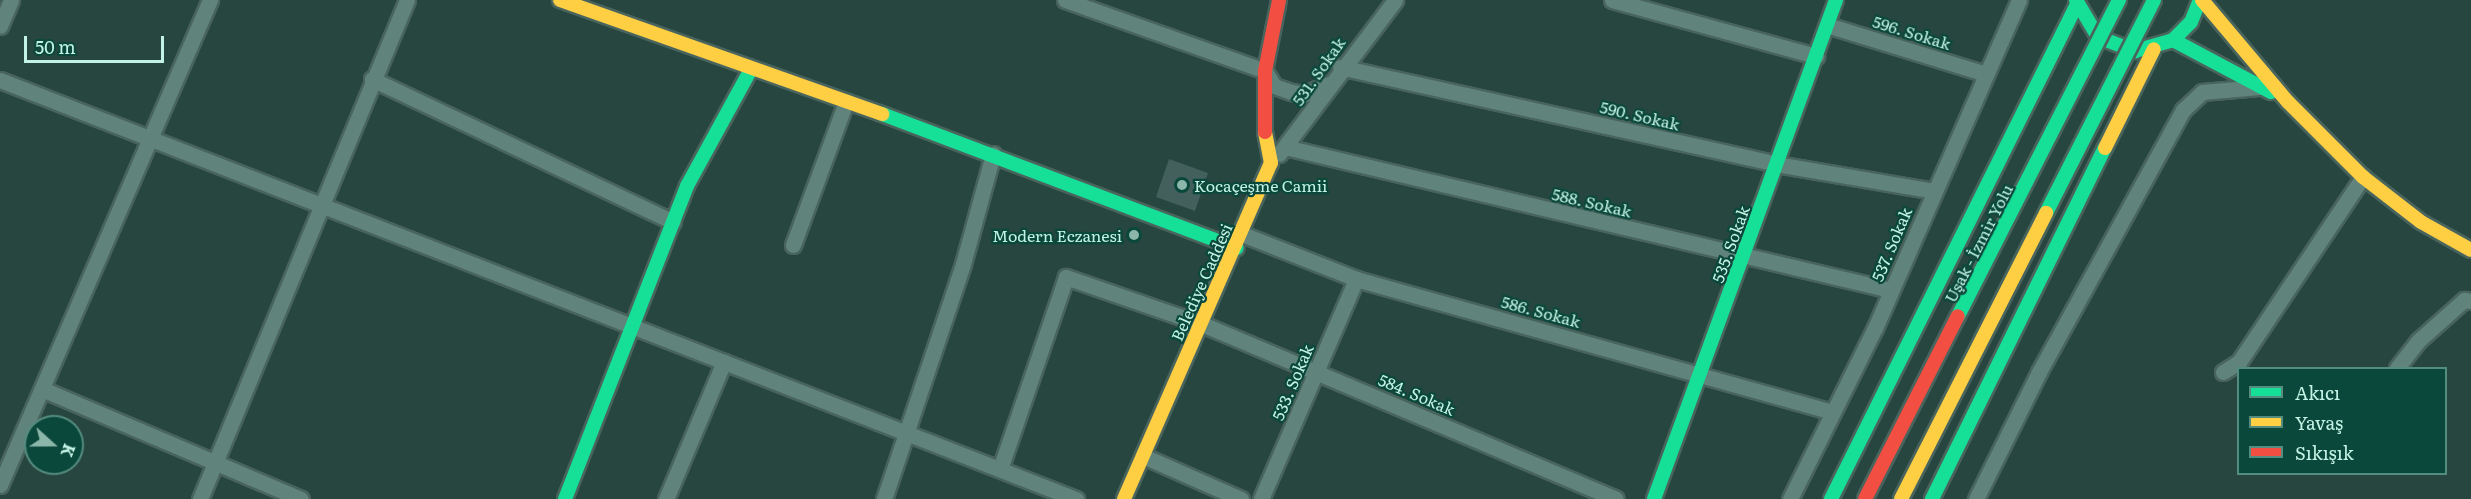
<!DOCTYPE html>
<html>
<head>
<meta charset="utf-8">
<style>
	body { margin:0 }
	#map { position:relative; width:2471px; height:499px; overflow:hidden; background:#27463f; font-family:Literata,serif }
	div>[style] { position:absolute }
	[style*='--x'] { left:calc(var(--x)*1px); top:calc(var(--y)*1px); width:calc(var(--w)*1px); rotate:calc(var(--a)*1deg) }
	.building>* { inset:0; background:#43605c }
	.roads { filter:drop-shadow(2px 0 #49645d) drop-shadow(-2px 0 #49645d) drop-shadow(0 2px #49645d) drop-shadow(0 -2px #49645d) }
	.street>* { height:15px; margin:-7.5px; padding:0 7.5px; transform-origin:7.5px; border-radius:7.5px; background:#60847b }
	.fast>* { height:14px; margin:-7px; padding:0 7px; transform-origin:7px; border-radius:7px; background:#16e098 }
	.slow>* { height:14px; margin:-7px; padding:0 7px; transform-origin:7px; border-radius:7px; background:#ffcf43 }
	.jam>* { height:14px; margin:-7px; padding:0 7px; transform-origin:7px; border-radius:7px; background:#f24e42 }
	.bridges { filter:drop-shadow(2px 0 #49645d) drop-shadow(-2px 0 #49645d) drop-shadow(0 2px #49645d) drop-shadow(0 -2px #49645d) }
	.fast-bridge>* { height:14px; margin:-7px; padding:0 7px; transform-origin:7px; border-radius:7px; background:#16e098 }
	.slow-bridge>* { height:14px; margin:-7px; padding:0 7px; transform-origin:7px; border-radius:7px; background:#ffcf43 }
	.jam-bridge>* { height:14px; margin:-7px; padding:0 7px; transform-origin:7px; border-radius:7px; background:#f24e42 }
	.dots>* { width:16px; height:16px; translate:-50% -50%; box-sizing:border-box; border:3px solid #0a483b; border-radius:50% }
	span { translate:-50% -50%; white-space:nowrap; text-align:center; line-height:1.15; -webkit-text-stroke:4.5px #0a483b; paint-order:stroke }
	.street-label { font-size:16px; color:#c3f3e4 }
	.poi-label { font-size:16px; color:#c3f3e4 }
	.left { translate:0 -50%; text-align:left }
	.right { translate:-100% -50%; text-align:right }
	.legend { position:absolute; left:2237px; top:367px; width:210px; height:108px; box-sizing:border-box; background:#0a483b; border:2px solid #548c7f; margin:0; padding:8px 10px; list-style:none; font-size:18px; color:#c3f3e4 }
	.legend li { display:flex; align-items:center; gap:12px; height:30px }
	.legend b { width:30px; border:2px solid #548c7f }
	.north { position:absolute; left:24px; top:415px; width:60px; height:60px; box-sizing:border-box; background:#0a483b; border:2px solid #548c7f; border-radius:50%; rotate:111deg; font-size:16px; font-weight:700; line-height:24px; text-align:center; color:#c3f3e4 }
	.north::after { content:''; display:block; margin:auto; width:21px; height:27px; background:#8cb6aa; clip-path:polygon(50% 0,100% 100%,50% 72%,0 100%) }
	.scale { position:absolute; left:24px; top:36px; width:140px; height:27px; box-sizing:border-box; border:3px solid #c3f3e4; border-top:0; padding-left:8px; font-size:18px; line-height:21px; white-space:nowrap; color:#c3f3e4; -webkit-text-stroke:4px #0a483b; paint-order:stroke }
</style>
</head>
<body>
<div id="map">
	<div class="building">
		<i style="clip-path:polygon(1169px 159px,1208px 173px,1195px 211px,1156px 197px)"></i>
	</div>
	<div class="roads">
		<div class="street">
			<i style="--x:1065;--y:0;--w:212;--a:19.5"></i>
			<i style="--x:1265;--y:71;--w:17;--a:59"></i>
			<i style="--x:1274;--y:86;--w:18;--a:19"></i>
			<i style="--x:1291;--y:92;--w:14;--a:8"></i>
			<i style="--x:1305;--y:94;--w:25;--a:-23"></i>
			<i style="--x:1612;--y:0;--w:212;--a:15.4"></i>
			<i style="--x:1827;--y:25;--w:166;--a:17.1"></i>
			<i style="--x:0;--y:26;--w:28;--a:-67"></i>
			<i style="--x:1340;--y:67;--w:447;--a:12.5"></i>
			<i style="--x:1776;--y:164;--w:160;--a:9.7"></i>
			<i style="--x:372;--y:79;--w:333;--a:25.4"></i>
			<i style="--x:0;--y:80;--w:1155;--a:21.28"></i>
			<i style="--x:1285;--y:147;--w:623;--a:13.28"></i>
			<i style="--x:1279;--y:154;--w:193;--a:-53"></i>
			<i style="--x:1242;--y:234;--w:123;--a:21.5"></i>
			<i style="--x:1356;--y:279;--w:495;--a:15.6"></i>
			<i style="--x:793;--y:245;--w:153;--a:-69.7"></i>
			<i style="--x:2397;--y:368;--w:34;--a:-52"></i>
			<i style="--x:2418;--y:341;--w:62;--a:-41.7"></i>
			<i style="--x:2464;--y:300;--w:7;--a:8"></i>
			<i style="--x:2223;--y:372;--w:19;--a:-32"></i>
			<i style="--x:2239;--y:362;--w:223;--a:-56.2"></i>
			<i style="--x:42;--y:389;--w:281;--a:23"></i>
			<i style="--x:1143;--y:456;--w:107;--a:23.7"></i>
			<i style="--x:1000;--y:469;--w:203;--a:-71"></i>
			<i style="--x:1066;--y:277;--w:144;--a:19.1"></i>
			<i style="--x:1202;--y:324;--w:449;--a:22.9"></i>
			<i style="--x:0;--y:485;--w:529;--a:-66.59"></i>
			<i style="--x:200;--y:499;--w:540;--a:-67.47"></i>
			<i style="--x:666;--y:499;--w:149;--a:-67.1"></i>
			<i style="--x:884;--y:499;--w:248;--a:-71.4"></i>
			<i style="--x:963;--y:264;--w:114;--a:-74.7"></i>
			<i style="--x:1261;--y:499;--w:240;--a:-66.6"></i>
			<i style="--x:1790;--y:499;--w:191;--a:-63.6"></i>
			<i style="--x:1875;--y:328;--w:358;--a:-66.3"></i>
			<i style="--x:1976;--y:499;--w:142;--a:-63.6"></i>
			<i style="--x:2039;--y:372;--w:299;--a:-61.2"></i>
			<i style="--x:2183;--y:110;--w:26;--a:-43"></i>
			<i style="--x:2202;--y:92;--w:57;--a:-5"></i>
		</div>
		<div class="fast">
			<i style="--x:2076;--y:0;--w:43;--a:59.3"></i>
			<i style="--x:2098;--y:37;--w:40;--a:21"></i>
			<i style="--x:2135;--y:51;--w:40;--a:-16"></i>
			<i style="--x:2173;--y:40;--w:25;--a:-45"></i>
			<i style="--x:2191;--y:22;--w:24;--a:-68"></i>
			<i style="--x:2173;--y:40;--w:111;--a:28"></i>
			<i style="--x:882;--y:114;--w:379;--a:20.7"></i>
			<i style="--x:565;--y:499;--w:336;--a:-68.7"></i>
			<i style="--x:687;--y:186;--w:133;--a:-61.3"></i>
			<i style="--x:1654;--y:499;--w:531;--a:-69.96"></i>
			<i style="--x:1831;--y:499;--w:553;--a:-63.57"></i>
			<i style="--x:1932;--y:499;--w:391;--a:-63.8"></i>
		</div>
		<div class="slow">
			<i style="--x:560;--y:0;--w:342;--a:19.5"></i>
			<i style="--x:2202;--y:0;--w:133;--a:49.9"></i>
			<i style="--x:2288;--y:102;--w:106;--a:45"></i>
			<i style="--x:2363;--y:177;--w:73;--a:37.8"></i>
			<i style="--x:2421;--y:222;--w:57;--a:29.2"></i>
			<i style="--x:2105;--y:148;--w:110;--a:-63.7"></i>
			<i style="--x:1124;--y:499;--w:367;--a:-66.4"></i>
			<i style="--x:1271;--y:163;--w:32;--a:-101"></i>
		</div>
		<div class="jam">
			<i style="--x:1265;--y:132;--w:61;--a:-90"></i>
			<i style="--x:1265;--y:71;--w:72;--a:-78.8"></i>
		</div>
	</div>
	<div class="bridges">
		<div class="fast-bridge">
			<i style="--x:2046;--y:213;--w:239;--a:-63.1"></i>
			<i style="--x:1958;--y:316;--w:355;--a:-63"></i>
		</div>
		<div class="slow-bridge">
			<i style="--x:1901;--y:499;--w:321;--a:-63.1"></i>
		</div>
		<div class="jam-bridge">
			<i style="--x:1865;--y:499;--w:205;--a:-63.1"></i>
		</div>
	</div>
	<div class="dots">
		<i style="left:1182px;top:185px;background:#8cb6aa"></i>
		<i style="left:1134px;top:235px;background:#8cb6aa"></i>
	</div>
	<div class="street-label">
		<span style="left:1912px;top:32px;rotate:17deg">596. Sokak</span>
		<span style="left:1318px;top:71px;rotate:-55deg">531. Sokak</span>
		<span style="left:1640px;top:115px;rotate:13deg">590. Sokak</span>
		<span style="left:1592px;top:202px;rotate:13deg">588. Sokak</span>
		<span style="left:1978px;top:243px;rotate:-63deg">Uşak - İzmir Yolu</span>
		<span style="left:1730px;top:244px;rotate:-70deg">535. Sokak</span>
		<span style="left:1891px;top:244px;rotate:-67deg">537. Sokak</span>
		<span style="left:1201px;top:282px;rotate:-66deg">Belediye Caddesi</span>
		<span style="left:1541px;top:311px;rotate:15deg">586. Sokak</span>
		<span style="left:1292px;top:382px;rotate:-67deg">533. Sokak</span>
		<span style="left:1417px;top:394px;rotate:23deg">584. Sokak</span>
	</div>
	<div class="poi-label">
		<span class="left" style="left:1194px;top:185px">Kocaçeşme Camii</span>
		<span class="right" style="left:1122px;top:235px">Modern Eczanesi</span>
	</div>
	<ul class="legend">
	<li><b style="height:8px;background:#16e098"></b>Akıcı</li>
	<li><b style="height:8px;background:#ffcf43"></b>Yavaş</li>
	<li><b style="height:8px;background:#f24e42"></b>Sıkışık</li>
	</ul>
	<div class="north">K</div>
	<div class="scale">50 m</div>
</div>
</body>
</html>
